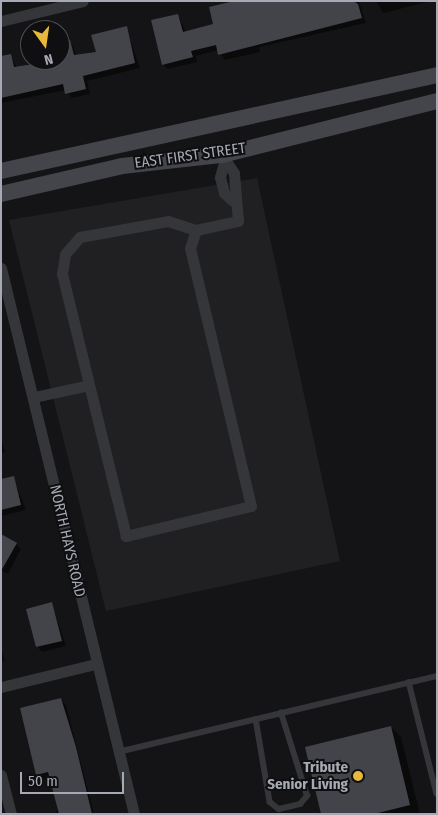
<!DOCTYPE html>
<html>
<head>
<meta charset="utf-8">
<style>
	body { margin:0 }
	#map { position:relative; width:438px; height:815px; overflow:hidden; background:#141416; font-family:"Fira Sans Condensed",sans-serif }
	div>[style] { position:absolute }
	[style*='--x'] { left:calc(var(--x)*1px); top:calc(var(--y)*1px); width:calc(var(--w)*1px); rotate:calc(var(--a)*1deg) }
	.built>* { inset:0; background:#202023 }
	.shadow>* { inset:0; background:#0007 }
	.building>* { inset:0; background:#434449 }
	.service>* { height:5.5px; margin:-2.75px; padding:0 2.75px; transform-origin:2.75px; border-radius:2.75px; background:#35363a }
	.minor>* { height:11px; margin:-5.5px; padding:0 5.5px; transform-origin:5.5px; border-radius:5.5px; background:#35363a }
	.secondary>* { height:16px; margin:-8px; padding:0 8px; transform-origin:8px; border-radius:8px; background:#43454a }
	.dots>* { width:14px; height:14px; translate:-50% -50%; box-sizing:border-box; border:2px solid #0f0f11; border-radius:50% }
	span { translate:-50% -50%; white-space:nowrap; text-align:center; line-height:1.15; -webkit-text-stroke:4px #0f0f11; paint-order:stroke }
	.street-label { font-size:15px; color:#a7aab5 }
	.poi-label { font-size:15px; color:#a7aab5; font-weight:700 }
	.right { translate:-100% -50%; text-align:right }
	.frame { position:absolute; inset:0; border:2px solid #a7aab5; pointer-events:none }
	.north { position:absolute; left:20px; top:20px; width:50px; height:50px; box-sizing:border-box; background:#0f0f11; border:1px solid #4c4d53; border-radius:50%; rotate:166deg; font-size:14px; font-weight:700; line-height:20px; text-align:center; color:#a7aab5 }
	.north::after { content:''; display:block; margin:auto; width:18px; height:22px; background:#e8b83a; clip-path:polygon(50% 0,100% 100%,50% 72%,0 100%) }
	.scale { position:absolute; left:20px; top:772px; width:104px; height:22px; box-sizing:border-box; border:2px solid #a7aab5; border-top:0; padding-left:6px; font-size:15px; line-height:18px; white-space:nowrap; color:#a7aab5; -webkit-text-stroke:4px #0f0f11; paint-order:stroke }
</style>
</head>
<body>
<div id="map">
	<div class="built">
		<i style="clip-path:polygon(257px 178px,340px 561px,106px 611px,9px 220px)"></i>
	</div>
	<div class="shadow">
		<i style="clip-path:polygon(307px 1px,359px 1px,366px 23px,259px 47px,260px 52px,225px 60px,218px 50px,196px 56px,197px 62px,168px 69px,163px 64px,178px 15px,186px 32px)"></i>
		<i style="clip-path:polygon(376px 1px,428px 1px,428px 2px,383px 13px)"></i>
		<i style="clip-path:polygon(126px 28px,140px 68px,87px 81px,90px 94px,72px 98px,66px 90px,1px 103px,1px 57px,10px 55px,17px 68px,41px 60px,60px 60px,60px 43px,70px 41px,77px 56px,97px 53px)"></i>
		<i style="clip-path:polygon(1px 436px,5px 452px,1px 453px)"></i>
		<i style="clip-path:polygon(13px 477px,26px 510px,1px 516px,1px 481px)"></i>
		<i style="clip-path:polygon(16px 544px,21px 549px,8px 574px,1px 570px)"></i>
		<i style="clip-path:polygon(52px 604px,66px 646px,42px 652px,37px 646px)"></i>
		<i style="clip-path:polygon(1px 646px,5px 661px,1px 662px)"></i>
		<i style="clip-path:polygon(61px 699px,66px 705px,94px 814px,54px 814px,59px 808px,51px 778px,42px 780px,37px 775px)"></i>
		<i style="clip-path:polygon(391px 727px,401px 737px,420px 814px,315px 814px,322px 812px)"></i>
	</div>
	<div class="building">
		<i style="clip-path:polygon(234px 1px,353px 1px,358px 4px,362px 18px,218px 55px,216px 45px,191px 51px,193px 57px,162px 65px,151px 20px,178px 14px,183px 32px,213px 24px,209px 7px)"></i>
		<i style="clip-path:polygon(127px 26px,135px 63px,83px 76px,86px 89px,65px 94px,63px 84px,1px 98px,1px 56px,11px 54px,14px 67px,60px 60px,60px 42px,70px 40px,74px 55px,96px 52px,91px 35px)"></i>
		<i style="clip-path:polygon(14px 476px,21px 505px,1px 510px,1px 479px)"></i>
		<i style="clip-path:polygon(1px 534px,17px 543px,1px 571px)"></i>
		<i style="clip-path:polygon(52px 602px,62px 641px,36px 647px,26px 609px)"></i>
		<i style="clip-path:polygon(61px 698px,76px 747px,92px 814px,59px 814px,48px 772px,36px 775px,20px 708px)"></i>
		<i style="clip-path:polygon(391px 726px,410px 805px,374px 814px,321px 814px,305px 747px)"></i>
	</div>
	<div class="service">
		<i style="--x:409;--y:682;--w:115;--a:76"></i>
		<i style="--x:256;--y:719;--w:84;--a:80.4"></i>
		<i style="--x:270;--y:802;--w:11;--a:38"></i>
		<i style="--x:279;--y:809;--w:22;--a:-13"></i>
		<i style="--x:300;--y:804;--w:11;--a:-49"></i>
		<i style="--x:307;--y:796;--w:87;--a:-107.4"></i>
		<i style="--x:118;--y:752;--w:328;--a:-13.4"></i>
	</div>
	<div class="minor">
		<i style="--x:1;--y:21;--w:84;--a:-13.7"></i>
		<i style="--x:224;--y:163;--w:15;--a:106"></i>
		<i style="--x:220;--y:177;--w:16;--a:76"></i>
		<i style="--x:224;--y:193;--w:12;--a:42"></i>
		<i style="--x:196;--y:230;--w:19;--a:108"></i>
		<i style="--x:190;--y:248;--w:265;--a:76.7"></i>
		<i style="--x:251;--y:506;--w:129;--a:166.5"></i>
		<i style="--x:126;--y:536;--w:270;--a:-103.7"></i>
		<i style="--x:62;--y:274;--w:20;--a:-81"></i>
		<i style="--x:65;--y:254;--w:23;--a:-49"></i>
		<i style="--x:80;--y:237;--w:89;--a:-10.3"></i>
		<i style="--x:168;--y:221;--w:29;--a:18"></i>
		<i style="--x:196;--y:230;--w:43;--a:-12.1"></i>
		<i style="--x:238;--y:221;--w:48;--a:-94.8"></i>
		<i style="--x:234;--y:173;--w:22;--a:-124"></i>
		<i style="--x:1;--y:268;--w:562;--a:76.31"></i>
		<i style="--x:34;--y:397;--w:56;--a:-12.3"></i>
		<i style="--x:1;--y:687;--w:97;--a:-13.7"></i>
		<i style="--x:1;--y:775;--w:40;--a:75.6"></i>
	</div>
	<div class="secondary">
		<i style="--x:1;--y:171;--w:446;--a:-12.4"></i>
		<i style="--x:1;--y:194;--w:124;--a:-13"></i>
		<i style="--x:122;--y:166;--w:101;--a:-6.3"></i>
		<i style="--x:222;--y:155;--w:222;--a:-14.1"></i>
	</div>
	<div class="dots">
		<i style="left:358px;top:776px;background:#e8b83a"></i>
	</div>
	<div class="street-label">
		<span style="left:190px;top:156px;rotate:-8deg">EAST FIRST STREET</span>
		<span style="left:67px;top:541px;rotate:77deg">NORTH HAYS ROAD</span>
	</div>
	<div class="poi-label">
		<span class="right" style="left:348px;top:776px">Tribute<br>Senior Living</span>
	</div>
	<div class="frame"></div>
	<div class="north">N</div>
	<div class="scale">50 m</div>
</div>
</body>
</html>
